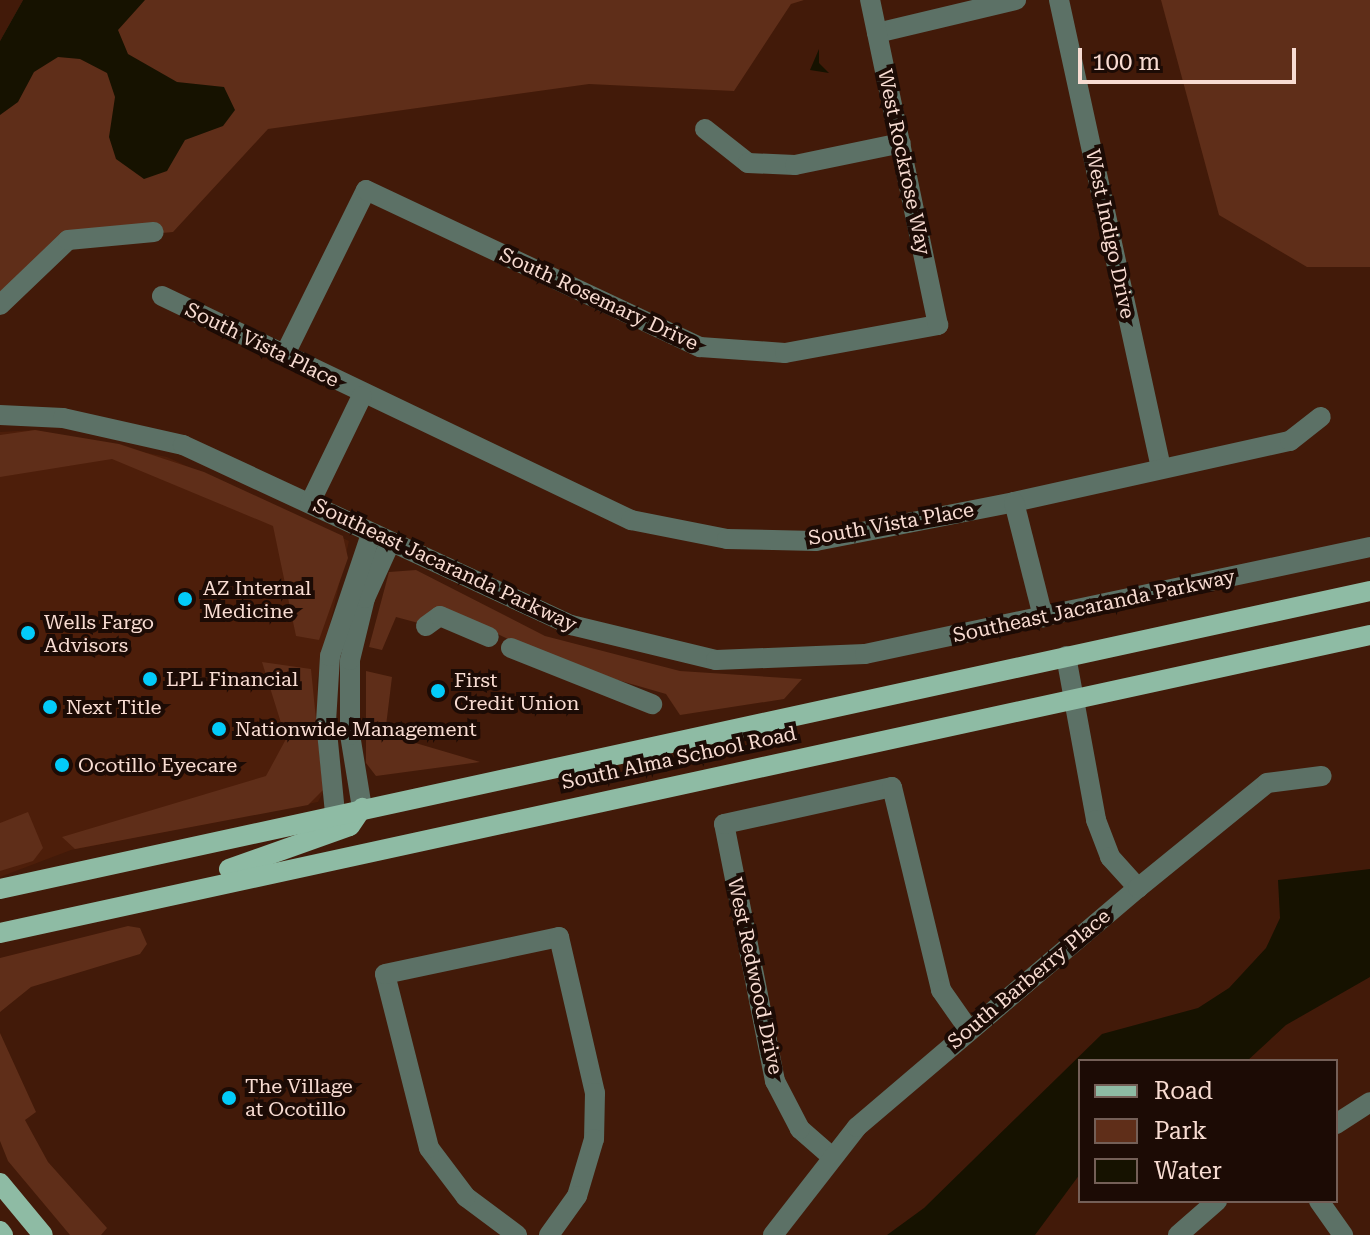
<!DOCTYPE html>
<html>
<head>
<meta charset="utf-8">
<style>
	body { margin:0 }
	#map { position:relative; width:1370px; height:1235px; overflow:hidden; background:#421a09; font-family:"Roboto Serif",serif }
	div>[style] { position:absolute }
	[style*='--x'] { left:calc(var(--x)*1px); top:calc(var(--y)*1px); width:calc(var(--w)*1px); rotate:calc(var(--a)*1deg) }
	.built>* { inset:0; background:#4d1e0a }
	.green>* { inset:0; background:#5f2e19 }
	.water>* { inset:0; background:#161200 }
	.minor>* { height:20px; margin:-10px; padding:0 10px; transform-origin:10px; border-radius:10px; background:#5c7166 }
	.major>* { height:20px; margin:-10px; padding:0 10px; transform-origin:10px; border-radius:10px; background:#8ebba4 }
	.dots>* { width:22px; height:22px; translate:-50% -50%; box-sizing:border-box; border:4px solid #1c0b05; border-radius:50% }
	span { translate:-50% -50%; white-space:nowrap; text-align:center; line-height:1.15; -webkit-text-stroke:8px #1c0b05; paint-order:stroke }
	.street-label { font-size:20px; color:#f8dcd2 }
	.poi-label { font-size:20px; color:#f8dcd2 }
	.left { translate:0 -50%; text-align:left }
	.legend { position:absolute; left:1078px; top:1059px; width:260px; height:144px; box-sizing:border-box; background:#1c0b05; border:2px solid #745f57; margin:0; padding:10px 14px; list-style:none; font-size:24px; color:#f8dcd2 }
	.legend li { display:flex; align-items:center; gap:16px; height:40px }
	.legend b { width:40px; border:2px solid #745f57 }
	.scale { position:absolute; left:1078px; top:48px; width:218px; height:36px; box-sizing:border-box; border:4px solid #f8dcd2; border-top:0; padding-left:10px; font-size:24px; line-height:28px; white-space:nowrap; color:#f8dcd2; -webkit-text-stroke:6px #1c0b05; paint-order:stroke }
</style>
</head>
<body>
<div id="map">
	<div class="built">
		<i style="clip-path:polygon(35px 430px,167px 457px,349px 541px,317px 681px,324px 791px,318px 802px,71px 850px,0 877px,0 432px)"></i>
	</div>
	<div class="green">
		<i style="clip-path:polygon(23px 0,804px 0,791px 4px,734px 91px,589px 84px,268px 129px,173px 232px,66px 242px,0 309px,0 41px)"></i>
		<i style="clip-path:polygon(1161px 0,1370px 0,1370px 267px,1307px 267px,1219px 215px)"></i>
		<i style="clip-path:polygon(35px 430px,119px 444px,204px 472px,343px 536px,348px 558px,319px 640px,296px 636px,273px 526px,112px 459px,0 477px,0 435px)"></i>
		<i style="clip-path:polygon(416px 570px,545px 636px,680px 671px,802px 679px,784px 699px,680px 715px,666px 694px,555px 662px,446px 609px,422px 624px,396px 617px,382px 650px,369px 647px,389px 572px)"></i>
		<i style="clip-path:polygon(262px 662px,311px 669px,323px 790px,308px 805px,75px 849px,62px 837px,266px 776px,286px 739px)"></i>
		<i style="clip-path:polygon(366px 671px,392px 677px,385px 734px,480px 762px,376px 776px,366px 763px)"></i>
		<i style="clip-path:polygon(28px 812px,43px 848px,33px 861px,0 871px,0 823px)"></i>
		<i style="clip-path:polygon(128px 926px,140px 928px,147px 944px,140px 954px,31px 987px,0 1012px,0 958px)"></i>
		<i style="clip-path:polygon(0 1033px,36px 1112px,25px 1120px,48px 1162px,107px 1228px,101px 1235px,70px 1235px,8px 1161px,0 1141px)"></i>
	</div>
	<div class="water">
		<i style="clip-path:polygon(23px 0,145px 0,118px 30px,128px 54px,177px 82px,224px 87px,235px 110px,223px 126px,185px 140px,167px 171px,144px 179px,116px 159px,109px 137px,115px 97px,107px 73px,80px 59px,58px 57px,34px 72px,18px 102px,0 115px,0 41px)"></i>
		<i style="clip-path:polygon(819px 49px,819px 63px,829px 73px,810px 70px)"></i>
		<i style="clip-path:polygon(1370px 869px,1370px 977px,1286px 1025px,1247px 1061px,1080px 1061px,1080px 1174px,1035px 1235px,887px 1235px,924px 1208px,1102px 1034px,1198px 1008px,1229px 988px,1266px 948px,1280px 918px,1278px 880px)"></i>
	</div>
	<div class="minor">
		<i style="--x:1059;--y:0;--w:479;--a:77.7"></i>
		<i style="--x:877;--y:33;--w:143;--a:-13.4"></i>
		<i style="--x:705;--y:129;--w:55;--a:38.3"></i>
		<i style="--x:748;--y:163;--w:47;--a:2.4"></i>
		<i style="--x:795;--y:165;--w:108;--a:-11.7"></i>
		<i style="--x:162;--y:296;--w:520;--a:25.53"></i>
		<i style="--x:631;--y:520;--w:98;--a:11.2"></i>
		<i style="--x:727;--y:539;--w:89;--a:1.3"></i>
		<i style="--x:816;--y:541;--w:202;--a:-11.1"></i>
		<i style="--x:1014;--y:502;--w:283;--a:-12.5"></i>
		<i style="--x:1290;--y:441;--w:39;--a:-38"></i>
		<i style="--x:0;--y:305;--w:94;--a:-43.7"></i>
		<i style="--x:68;--y:240;--w:86;--a:-5.3"></i>
		<i style="--x:284;--y:356;--w:185;--a:-63.7"></i>
		<i style="--x:366;--y:190;--w:369;--a:25.2"></i>
		<i style="--x:700;--y:347;--w:85;--a:4"></i>
		<i style="--x:785;--y:353;--w:156;--a:-10.4"></i>
		<i style="--x:938;--y:325;--w:332;--a:-101.8"></i>
		<i style="--x:0;--y:415;--w:63;--a:2.7"></i>
		<i style="--x:63;--y:418;--w:123;--a:12.7"></i>
		<i style="--x:183;--y:445;--w:428;--a:24.9"></i>
		<i style="--x:571;--y:625;--w:149;--a:13.6"></i>
		<i style="--x:716;--y:660;--w:149;--a:-2.3"></i>
		<i style="--x:865;--y:654;--w:516;--a:-11.96"></i>
		<i style="--x:1014;--y:502;--w:119;--a:75.8"></i>
		<i style="--x:310;--y:503;--w:119;--a:-64.1"></i>
		<i style="--x:426;--y:626;--w:17;--a:-36"></i>
		<i style="--x:440;--y:616;--w:53;--a:23.2"></i>
		<i style="--x:511;--y:648;--w:152;--a:21.7"></i>
		<i style="--x:1066;--y:656;--w:167;--a:79.6"></i>
		<i style="--x:1096;--y:820;--w:40;--a:69"></i>
		<i style="--x:1110;--y:857;--w:42;--a:47.9"></i>
		<i style="--x:362;--y:808;--w:74;--a:-99.3"></i>
		<i style="--x:350;--y:735;--w:75;--a:-90"></i>
		<i style="--x:350;--y:660;--w:64;--a:-76.4"></i>
		<i style="--x:365;--y:598;--w:60;--a:-65.6"></i>
		<i style="--x:335;--y:813;--w:91;--a:-95.6"></i>
		<i style="--x:326;--y:722;--w:66;--a:-86.5"></i>
		<i style="--x:330;--y:656;--w:129;--a:-71.4"></i>
		<i style="--x:1336;--y:1124;--w:40;--a:-32.9"></i>
		<i style="--x:832;--y:1157;--w:43;--a:-138.8"></i>
		<i style="--x:800;--y:1129;--w:54;--a:-117.5"></i>
		<i style="--x:775;--y:1081;--w:262;--a:-101.2"></i>
		<i style="--x:724;--y:824;--w:172;--a:-12.4"></i>
		<i style="--x:892;--y:787;--w:209;--a:76.4"></i>
		<i style="--x:941;--y:990;--w:49;--a:55"></i>
		<i style="--x:1319;--y:1201;--w:42;--a:54.8"></i>
		<i style="--x:517;--y:1235;--w:64;--a:-143.3"></i>
		<i style="--x:466;--y:1197;--w:61;--a:-127.1"></i>
		<i style="--x:429;--y:1148;--w:179;--a:-104.2"></i>
		<i style="--x:385;--y:974;--w:178;--a:-12"></i>
		<i style="--x:559;--y:937;--w:160;--a:77"></i>
		<i style="--x:595;--y:1093;--w:46;--a:91.2"></i>
		<i style="--x:594;--y:1139;--w:59;--a:106.6"></i>
		<i style="--x:577;--y:1196;--w:48;--a:125.7"></i>
		<i style="--x:773;--y:1235;--w:137;--a:-52.1"></i>
		<i style="--x:857;--y:1127;--w:369;--a:-40.4"></i>
		<i style="--x:1138;--y:888;--w:166;--a:-39.1"></i>
		<i style="--x:1267;--y:783;--w:55;--a:-7.3"></i>
		<i style="--x:1178;--y:1235;--w:52;--a:-41.1"></i>
	</div>
	<div class="major">
		<i style="--x:229;--y:869;--w:128;--a:-19.6"></i>
		<i style="--x:350;--y:826;--w:22;--a:-56"></i>
		<i style="--x:0;--y:889;--w:1402;--a:-12.27"></i>
		<i style="--x:0;--y:933;--w:1402;--a:-12.27"></i>
		<i style="--x:0;--y:1183;--w:67;--a:50.4"></i>
		<i style="--x:0;--y:1231;--w:5;--a:53"></i>
	</div>
	<div class="dots">
		<i style="left:185px;top:599px;background:#03cbf9"></i>
		<i style="left:28px;top:633px;background:#03cbf9"></i>
		<i style="left:150px;top:679px;background:#03cbf9"></i>
		<i style="left:438px;top:691px;background:#03cbf9"></i>
		<i style="left:50px;top:707px;background:#03cbf9"></i>
		<i style="left:219px;top:729px;background:#03cbf9"></i>
		<i style="left:62px;top:765px;background:#03cbf9"></i>
		<i style="left:229px;top:1098px;background:#03cbf9"></i>
	</div>
	<div class="street-label">
		<span style="left:904px;top:162px;rotate:78deg">West Rockrose Way</span>
		<span style="left:1110px;top:234px;rotate:78deg">West Indigo Drive</span>
		<span style="left:599px;top:299px;rotate:25deg">South Rosemary Drive</span>
		<span style="left:262px;top:345px;rotate:26deg">South Vista Place</span>
		<span style="left:891px;top:524px;rotate:-10deg">South Vista Place</span>
		<span style="left:445px;top:565px;rotate:25deg">Southeast Jacaranda Parkway</span>
		<span style="left:1094px;top:606px;rotate:-12deg">Southeast Jacaranda Parkway</span>
		<span style="left:679px;top:758px;rotate:-12deg">South Alma School Road</span>
		<span style="left:755px;top:976px;rotate:78deg">West Redwood Drive</span>
		<span style="left:1029px;top:979px;rotate:-40deg">South Barberry Place</span>
	</div>
	<div class="poi-label">
		<span class="left" style="left:203px;top:600px">AZ Internal<br>Medicine</span>
		<span class="left" style="left:44px;top:634px">Wells Fargo<br>Advisors</span>
		<span class="left" style="left:166px;top:679px">LPL Financial</span>
		<span class="left" style="left:454px;top:692px">First<br>Credit Union</span>
		<span class="left" style="left:66px;top:707px">Next Title</span>
		<span class="left" style="left:235px;top:729px">Nationwide Management</span>
		<span class="left" style="left:78px;top:765px">Ocotillo Eyecare</span>
		<span class="left" style="left:245px;top:1098px">The Village<br>at Ocotillo</span>
	</div>
	<ul class="legend">
	<li><b style="height:10px;background:#8ebba4"></b>Road</li>
	<li><b style="height:22px;background:#5f2e19"></b>Park</li>
	<li><b style="height:22px;background:#161200"></b>Water</li>
	</ul>
	<div class="scale">100 m</div>
</div>
</body>
</html>
